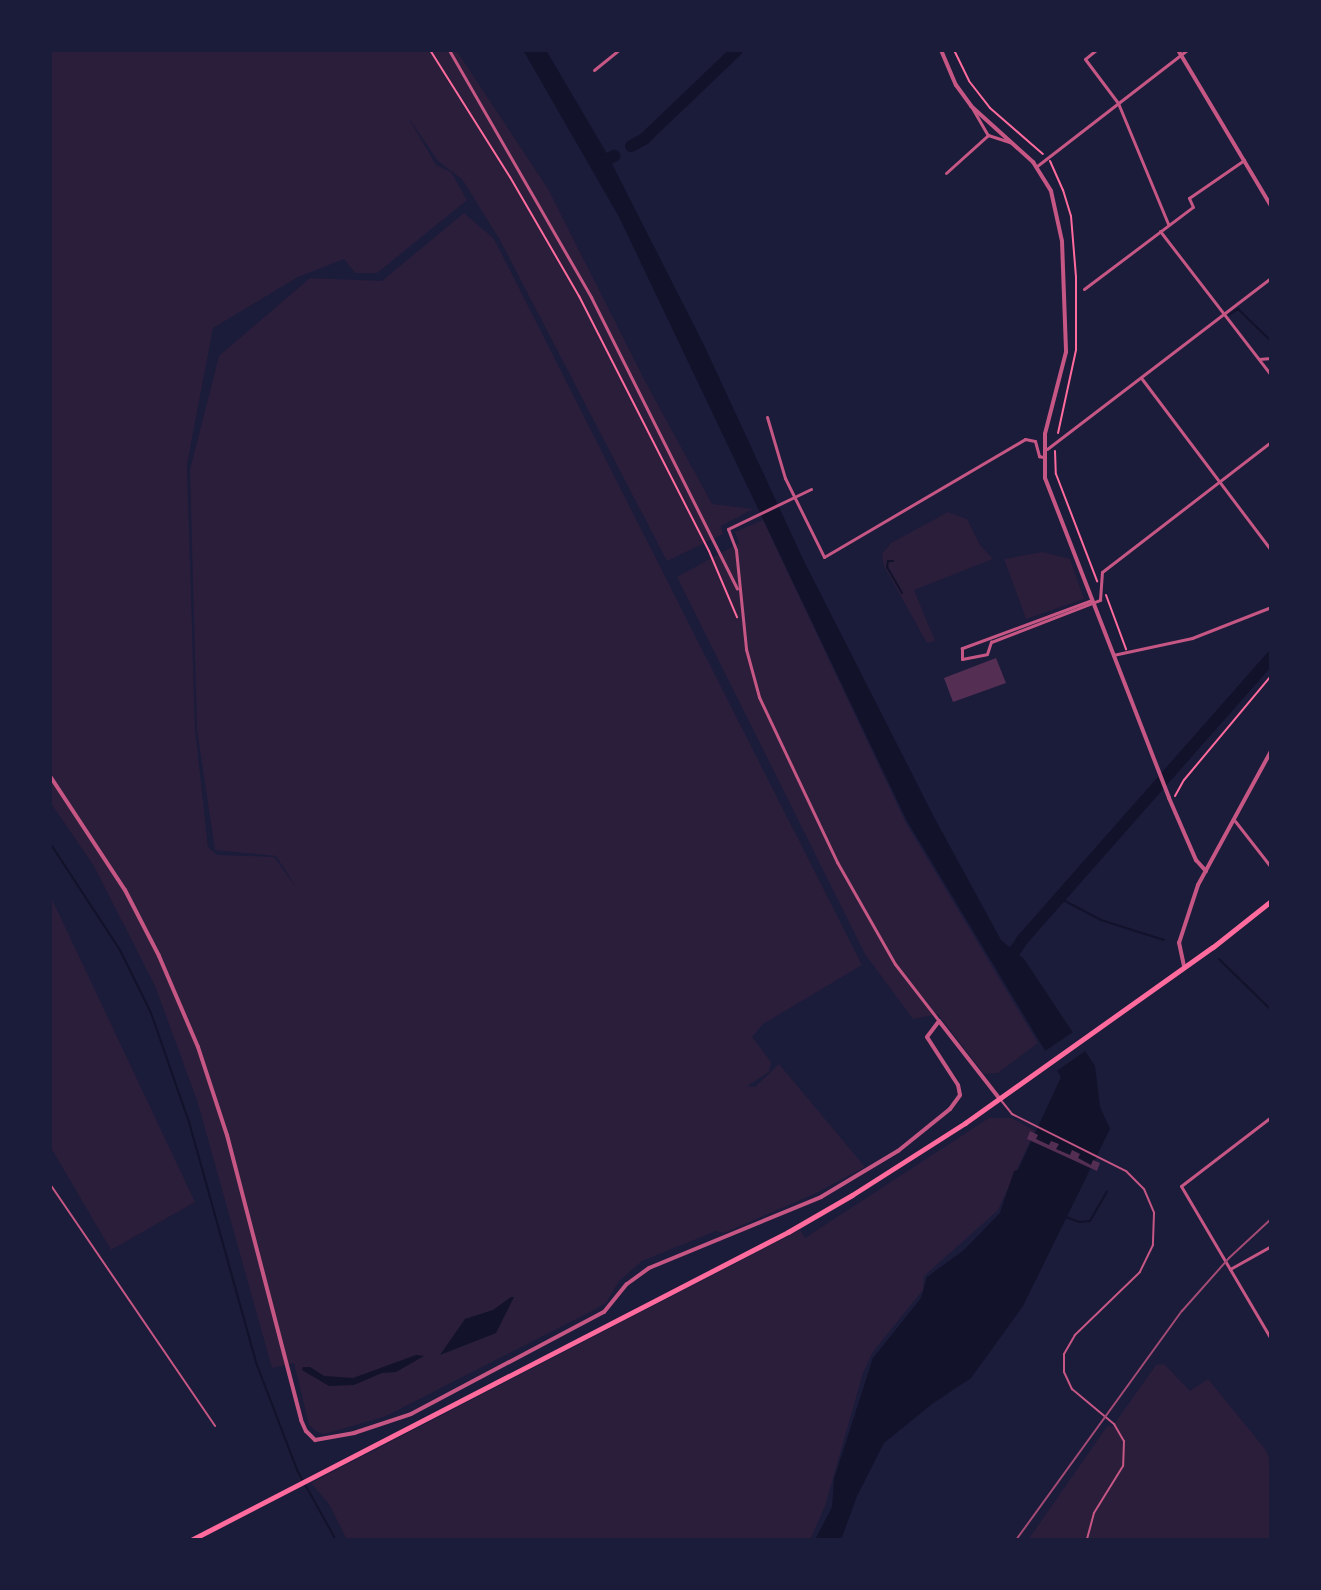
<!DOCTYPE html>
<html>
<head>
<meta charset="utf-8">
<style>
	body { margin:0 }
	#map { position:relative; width:1321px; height:1590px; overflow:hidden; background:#1b1b3a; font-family:Helvetica,sans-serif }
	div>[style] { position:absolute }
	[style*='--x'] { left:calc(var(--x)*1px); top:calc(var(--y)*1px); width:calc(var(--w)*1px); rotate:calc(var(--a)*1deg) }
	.green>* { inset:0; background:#2a1e3b }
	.water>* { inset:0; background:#12122b }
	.pier>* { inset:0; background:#1b1b3a }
	.stream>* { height:2px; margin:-1px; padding:0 1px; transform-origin:1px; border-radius:1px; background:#12122b }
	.river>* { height:12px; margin:-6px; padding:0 6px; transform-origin:6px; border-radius:6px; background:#12122b }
	.building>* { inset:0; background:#542f53 }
	.path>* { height:2px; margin:-1px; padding:0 1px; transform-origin:1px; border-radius:1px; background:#ff6b9d }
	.service>* { height:2px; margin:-1px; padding:0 1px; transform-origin:1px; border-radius:1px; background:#c65784 }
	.minor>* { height:3px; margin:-1.5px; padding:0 1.5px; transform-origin:1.5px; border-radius:1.5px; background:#c65784 }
	.tertiary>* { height:4px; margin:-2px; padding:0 2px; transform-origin:2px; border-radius:2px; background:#c65784 }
	.primary>* { height:5px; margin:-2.5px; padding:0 2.5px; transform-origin:2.5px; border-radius:2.5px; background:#ff6b9d }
	.rail>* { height:2px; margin:-1px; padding:0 1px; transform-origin:1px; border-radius:1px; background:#a44b75 }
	span { translate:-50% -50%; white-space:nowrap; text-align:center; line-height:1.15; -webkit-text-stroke:6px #1b1b3a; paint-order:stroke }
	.frame { position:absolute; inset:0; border:52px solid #1b1b3a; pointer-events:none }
</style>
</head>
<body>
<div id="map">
	<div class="green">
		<i style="clip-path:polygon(50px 50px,456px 50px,548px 189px,646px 383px,712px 504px,753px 509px,721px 526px,723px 534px,667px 561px,500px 240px,462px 179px,438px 161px,408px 117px,436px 165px,451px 172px,467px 200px,377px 273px,355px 273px,344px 259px,298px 277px,213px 328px,187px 464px,195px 729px,208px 847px,217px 855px,274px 857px,298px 890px,276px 856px,215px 850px,197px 730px,190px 470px,219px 356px,310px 278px,382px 281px,464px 213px,494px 239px,862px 965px,763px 1024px,752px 1037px,771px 1062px,769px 1072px,747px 1086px,755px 1087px,779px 1064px,865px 1167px,814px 1194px,724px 1233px,716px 1231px,642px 1261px,619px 1281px,606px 1303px,592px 1311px,386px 1416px,325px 1434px,317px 1432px,309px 1425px,294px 1363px,272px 1368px,197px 1100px,155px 986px,94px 866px,50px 802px)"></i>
		<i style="clip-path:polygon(948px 512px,967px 519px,980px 545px,993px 559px,914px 590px,935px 641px,927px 643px,884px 566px,882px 554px,891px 543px)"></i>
		<i style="clip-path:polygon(763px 520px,906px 823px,1038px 1043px,998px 1073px,984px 1074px,938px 1014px,913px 1019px,865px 954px,677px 577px,739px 543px,735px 532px)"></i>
		<i style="clip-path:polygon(1043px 552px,1070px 559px,1084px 599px,1026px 619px,1004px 559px)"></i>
		<i style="clip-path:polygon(50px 895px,195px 1202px,111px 1250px,50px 1146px)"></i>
		<i style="clip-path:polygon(989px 1118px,1012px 1118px,1035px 1131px,998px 1210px,924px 1276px,923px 1290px,872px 1353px,863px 1373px,825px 1506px,810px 1540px,347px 1540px,329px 1504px,311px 1483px,800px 1230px,805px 1238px)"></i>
		<i style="clip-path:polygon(1164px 1364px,1190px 1391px,1208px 1379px,1265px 1449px,1271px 1461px,1271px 1540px,1028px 1540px,1108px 1425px,1112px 1427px,1156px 1365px)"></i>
	</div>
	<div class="water">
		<i style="clip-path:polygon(523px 50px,546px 50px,606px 152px,704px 345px,803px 559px,934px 817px,1001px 940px,1024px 959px,1095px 1066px,1100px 1107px,1110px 1129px,1023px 1306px,971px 1378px,932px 1404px,884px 1443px,857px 1496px,841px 1540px,815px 1540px,832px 1507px,834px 1479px,873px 1358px,921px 1298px,927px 1277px,964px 1250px,1000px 1213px,1014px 1171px,1018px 1170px,1061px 1077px,907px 821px,619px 217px)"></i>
		<i style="clip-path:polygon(511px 1297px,514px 1297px,496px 1333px,440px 1355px,465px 1319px,493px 1310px)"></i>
		<i style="clip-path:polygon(416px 1355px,424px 1356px,396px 1372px,382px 1373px,354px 1385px,329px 1386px,302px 1370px,303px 1367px,310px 1367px,324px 1376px,353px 1378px)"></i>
	</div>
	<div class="pier">
		<i style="clip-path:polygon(1076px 1030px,1088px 1049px,1054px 1073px,1042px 1053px)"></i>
	</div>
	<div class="stream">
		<i style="--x:1229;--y:315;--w:11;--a:-34"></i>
		<i style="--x:1238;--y:309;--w:46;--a:44.1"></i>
		<i style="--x:893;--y:561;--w:5;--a:180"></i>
		<i style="--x:888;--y:561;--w:6;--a:99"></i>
		<i style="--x:887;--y:567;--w:30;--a:60"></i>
		<i style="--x:50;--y:843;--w:128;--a:56.8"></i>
		<i style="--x:120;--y:950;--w:70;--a:63.8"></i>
		<i style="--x:151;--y:1013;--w:115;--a:70.8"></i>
		<i style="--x:189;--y:1122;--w:252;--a:74.4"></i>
		<i style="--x:257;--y:1365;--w:112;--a:69.1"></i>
		<i style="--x:297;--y:1470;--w:80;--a:60.9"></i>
		<i style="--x:1061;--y:899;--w:45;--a:27.7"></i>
		<i style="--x:1101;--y:920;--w:66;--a:17.6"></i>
		<i style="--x:1219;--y:959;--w:73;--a:44.4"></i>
		<i style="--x:1066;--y:1217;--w:14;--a:21"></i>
		<i style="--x:1079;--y:1222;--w:11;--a:-5"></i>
		<i style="--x:1090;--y:1221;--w:34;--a:-60"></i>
	</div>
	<div class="river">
		<i style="--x:631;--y:146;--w:15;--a:-28"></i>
		<i style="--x:644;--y:139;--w:129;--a:-43.7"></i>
		<i style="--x:599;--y:163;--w:17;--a:-25"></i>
		<i style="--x:1006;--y:964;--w:30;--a:-56"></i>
		<i style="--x:1023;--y:939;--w:375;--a:-48.6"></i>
	</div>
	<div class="building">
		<i style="clip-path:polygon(996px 658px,1006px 683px,953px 702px,944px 678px)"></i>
		<i style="clip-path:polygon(1030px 1131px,1038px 1135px,1036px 1139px,1049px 1145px,1051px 1141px,1059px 1144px,1056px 1149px,1070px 1155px,1072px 1150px,1080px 1154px,1078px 1158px,1091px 1165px,1093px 1160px,1100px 1163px,1097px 1171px,1027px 1139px)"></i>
	</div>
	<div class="path">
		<i style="--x:430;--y:50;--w:150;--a:57.8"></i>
		<i style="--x:510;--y:177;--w:138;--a:59.9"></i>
		<i style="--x:579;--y:296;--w:286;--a:63"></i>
		<i style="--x:709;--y:551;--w:72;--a:67"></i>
		<i style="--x:954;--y:50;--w:34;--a:64"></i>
		<i style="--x:969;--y:81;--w:34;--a:52"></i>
		<i style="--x:990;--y:108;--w:70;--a:41"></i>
		<i style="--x:1050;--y:161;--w:32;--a:66"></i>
		<i style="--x:1063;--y:190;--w:27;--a:73"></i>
		<i style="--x:1071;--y:216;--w:61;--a:85.3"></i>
		<i style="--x:1076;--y:277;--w:73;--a:90"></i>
		<i style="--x:1076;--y:350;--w:85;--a:102.2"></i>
		<i style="--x:1055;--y:451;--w:23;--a:88"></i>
		<i style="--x:1056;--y:474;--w:115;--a:69"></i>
		<i style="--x:1106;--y:595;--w:58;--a:69.7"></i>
		<i style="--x:1175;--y:796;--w:18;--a:-61"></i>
		<i style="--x:1184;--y:780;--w:136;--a:-50.1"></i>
	</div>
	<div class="service">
		<i style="--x:1000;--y:1099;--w:19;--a:51"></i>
		<i style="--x:1012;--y:1114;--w:127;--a:26.6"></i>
		<i style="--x:1126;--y:1171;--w:25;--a:45"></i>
		<i style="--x:1144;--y:1189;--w:26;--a:67"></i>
		<i style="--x:1154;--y:1213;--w:32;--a:92"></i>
		<i style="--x:1153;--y:1245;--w:30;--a:116"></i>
		<i style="--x:1140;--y:1272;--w:91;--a:135.9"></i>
		<i style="--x:1075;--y:1335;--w:22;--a:120"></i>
		<i style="--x:1064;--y:1354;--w:18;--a:90"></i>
		<i style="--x:1064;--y:1372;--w:19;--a:65"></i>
		<i style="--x:1072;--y:1389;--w:55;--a:39.8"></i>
		<i style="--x:1114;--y:1424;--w:20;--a:60"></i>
		<i style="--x:1124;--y:1441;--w:25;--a:92"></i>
		<i style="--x:1123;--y:1466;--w:55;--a:121.7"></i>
		<i style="--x:1094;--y:1513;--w:28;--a:105"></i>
		<i style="--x:50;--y:1184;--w:293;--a:55.7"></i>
	</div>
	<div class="minor">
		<i style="--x:449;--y:50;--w:285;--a:60.1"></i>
		<i style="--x:591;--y:297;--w:326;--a:63.4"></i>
		<i style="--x:1096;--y:50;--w:14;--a:141"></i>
		<i style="--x:1085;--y:59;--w:55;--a:53.1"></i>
		<i style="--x:1118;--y:103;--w:131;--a:67.5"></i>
		<i style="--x:594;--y:70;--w:32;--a:-39"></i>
		<i style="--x:971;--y:106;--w:34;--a:60"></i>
		<i style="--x:988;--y:135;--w:25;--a:18"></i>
		<i style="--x:1037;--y:166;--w:190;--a:-37.7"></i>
		<i style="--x:946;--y:173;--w:57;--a:-42.1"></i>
		<i style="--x:1160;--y:231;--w:182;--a:52.4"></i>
		<i style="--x:1084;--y:289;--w:136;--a:-37"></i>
		<i style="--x:1193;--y:207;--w:10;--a:-114"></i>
		<i style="--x:1189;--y:198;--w:67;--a:-34.6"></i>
		<i style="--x:1259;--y:359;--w:12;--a:-5"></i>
		<i style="--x:1142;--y:379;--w:214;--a:53"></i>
		<i style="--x:767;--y:417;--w:64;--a:73.6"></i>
		<i style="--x:785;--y:478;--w:88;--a:63.7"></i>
		<i style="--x:824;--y:557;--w:233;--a:-30.4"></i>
		<i style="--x:1025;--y:439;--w:10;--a:11"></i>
		<i style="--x:1035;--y:441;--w:16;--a:75"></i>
		<i style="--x:1039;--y:456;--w:4;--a:14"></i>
		<i style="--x:1047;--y:449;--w:282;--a:-37.4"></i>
		<i style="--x:811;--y:489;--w:92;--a:154.3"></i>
		<i style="--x:728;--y:529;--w:22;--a:69"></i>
		<i style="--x:736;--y:550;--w:100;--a:84.2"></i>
		<i style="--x:746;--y:649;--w:50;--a:74.8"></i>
		<i style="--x:759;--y:697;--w:183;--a:64.7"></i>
		<i style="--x:837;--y:862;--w:117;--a:60.4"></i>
		<i style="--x:895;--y:964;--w:72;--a:52.3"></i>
		<i style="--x:1092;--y:600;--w:139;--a:159.7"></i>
		<i style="--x:962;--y:648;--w:11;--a:90"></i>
		<i style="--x:962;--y:659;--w:25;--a:-11"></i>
		<i style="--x:987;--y:654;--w:13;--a:-72"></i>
		<i style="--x:991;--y:642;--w:117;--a:-21.1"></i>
		<i style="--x:1100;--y:600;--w:28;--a:-86"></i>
		<i style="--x:1102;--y:572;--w:213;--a:-37.6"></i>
		<i style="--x:1113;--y:655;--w:81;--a:-12.1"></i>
		<i style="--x:1192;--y:638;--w:85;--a:-21.4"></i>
		<i style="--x:1235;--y:821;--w:58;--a:52"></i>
		<i style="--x:1271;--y:1117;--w:113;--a:142.5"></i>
		<i style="--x:1181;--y:1186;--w:178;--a:59.5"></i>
		<i style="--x:1230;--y:1269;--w:47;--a:-29.3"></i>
	</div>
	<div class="tertiary">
		<i style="--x:941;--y:50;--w:38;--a:67"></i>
		<i style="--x:956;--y:85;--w:26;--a:54"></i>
		<i style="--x:971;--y:106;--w:84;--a:42.1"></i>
		<i style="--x:1033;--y:162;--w:34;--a:58"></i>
		<i style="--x:1051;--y:191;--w:51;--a:77.6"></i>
		<i style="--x:1062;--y:241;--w:111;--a:87.9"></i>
		<i style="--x:1066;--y:352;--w:85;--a:104.4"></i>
		<i style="--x:1045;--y:434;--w:44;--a:90"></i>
		<i style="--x:1045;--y:478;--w:343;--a:68.8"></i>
		<i style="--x:1169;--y:798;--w:68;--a:66.5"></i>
		<i style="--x:1196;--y:860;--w:15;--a:48"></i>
		<i style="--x:1178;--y:50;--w:182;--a:59.2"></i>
		<i style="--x:50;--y:776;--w:136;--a:56.7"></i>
		<i style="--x:125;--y:890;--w:74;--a:62.7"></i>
		<i style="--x:159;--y:956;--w:99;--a:66.8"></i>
		<i style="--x:198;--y:1047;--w:93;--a:71.8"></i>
		<i style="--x:227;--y:1135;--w:294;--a:75.4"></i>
		<i style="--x:301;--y:1420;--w:12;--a:66"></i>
		<i style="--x:306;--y:1431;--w:13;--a:45"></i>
		<i style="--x:315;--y:1440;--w:40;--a:-10"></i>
		<i style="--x:354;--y:1433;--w:60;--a:-18.4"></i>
		<i style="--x:411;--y:1414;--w:218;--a:-27.9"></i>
		<i style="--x:604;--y:1312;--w:36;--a:-51"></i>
		<i style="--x:627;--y:1284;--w:27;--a:-36"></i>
		<i style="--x:649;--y:1268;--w:186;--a:-22.4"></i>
		<i style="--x:821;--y:1197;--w:90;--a:-30.9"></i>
		<i style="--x:898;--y:1151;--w:67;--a:-38.9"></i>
		<i style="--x:950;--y:1109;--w:17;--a:-54"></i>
		<i style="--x:960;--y:1095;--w:10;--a:-101"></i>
		<i style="--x:958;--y:1085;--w:57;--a:-122.9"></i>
		<i style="--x:927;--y:1037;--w:20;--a:-53"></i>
		<i style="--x:939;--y:1021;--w:98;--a:52.1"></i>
		<i style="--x:1184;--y:966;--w:24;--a:-102"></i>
		<i style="--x:1179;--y:943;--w:61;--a:-71.9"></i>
		<i style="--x:1198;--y:885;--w:153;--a:-61.4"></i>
	</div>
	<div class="primary">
		<i style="--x:191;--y:1540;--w:672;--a:-27.29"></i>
		<i style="--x:788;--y:1232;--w:74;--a:-30"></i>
		<i style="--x:852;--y:1195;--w:134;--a:-32.5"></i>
		<i style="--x:965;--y:1123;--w:304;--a:-35.4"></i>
		<i style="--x:1213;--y:947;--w:74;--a:-38.4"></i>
	</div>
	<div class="rail">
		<i style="--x:1016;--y:1540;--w:283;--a:-54.1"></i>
		<i style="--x:1182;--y:1311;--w:71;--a:-48.4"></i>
		<i style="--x:1229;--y:1258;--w:57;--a:-42.9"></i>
	</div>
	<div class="frame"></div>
</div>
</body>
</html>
